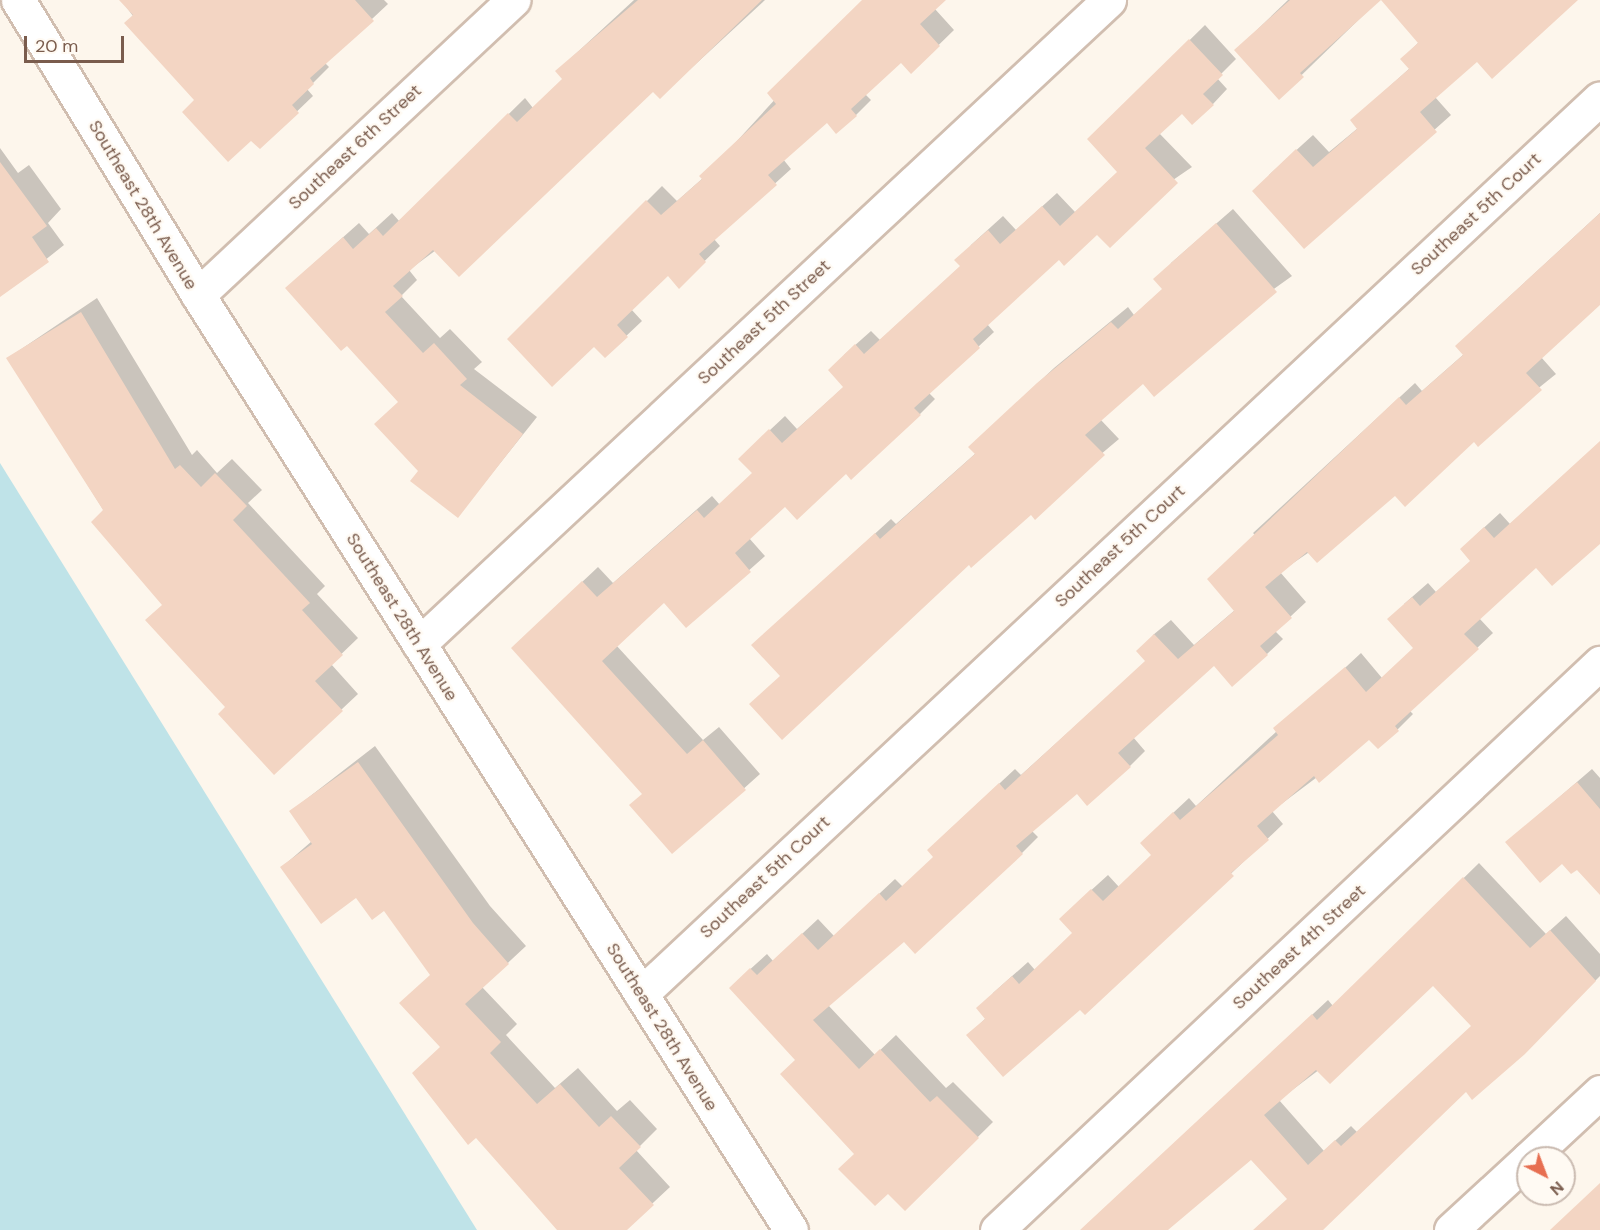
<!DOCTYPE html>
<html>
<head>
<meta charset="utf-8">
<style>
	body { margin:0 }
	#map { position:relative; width:1600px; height:1230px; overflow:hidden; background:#fdf6ec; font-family:"DM Sans",sans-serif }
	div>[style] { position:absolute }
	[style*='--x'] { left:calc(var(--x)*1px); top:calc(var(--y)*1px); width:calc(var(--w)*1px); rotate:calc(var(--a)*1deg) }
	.water>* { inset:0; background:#bfe3e8 }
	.shadow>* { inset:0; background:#0003 }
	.building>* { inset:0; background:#f3d5c3 }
	.roads { filter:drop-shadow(2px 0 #d1beb0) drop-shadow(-2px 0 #d1beb0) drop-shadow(0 2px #d1beb0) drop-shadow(0 -2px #d1beb0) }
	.minor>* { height:33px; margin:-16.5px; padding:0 16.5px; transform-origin:16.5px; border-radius:16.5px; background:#fff }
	span { translate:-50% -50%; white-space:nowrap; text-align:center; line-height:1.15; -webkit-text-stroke:4.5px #fffaf3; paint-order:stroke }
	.street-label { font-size:18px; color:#7a5c4d }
	.north { position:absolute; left:1516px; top:1146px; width:60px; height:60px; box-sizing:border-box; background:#fffaf3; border:2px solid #cabbb1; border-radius:50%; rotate:138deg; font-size:16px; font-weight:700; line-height:24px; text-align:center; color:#7a5c4d }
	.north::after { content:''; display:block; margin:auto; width:21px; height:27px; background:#e76f51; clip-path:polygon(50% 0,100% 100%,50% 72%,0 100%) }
	.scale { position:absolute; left:24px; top:36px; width:100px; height:27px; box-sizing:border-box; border:3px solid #7a5c4d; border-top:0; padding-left:8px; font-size:18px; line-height:21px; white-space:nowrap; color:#7a5c4d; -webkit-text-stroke:4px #fffaf3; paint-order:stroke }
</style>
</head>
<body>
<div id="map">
	<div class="water">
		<i style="clip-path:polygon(0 463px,477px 1230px,0 1230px)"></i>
	</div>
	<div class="shadow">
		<i style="clip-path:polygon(121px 0,384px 0,388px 4px,325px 63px,329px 67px,307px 89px,313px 96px,260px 147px,196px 100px)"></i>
		<i style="clip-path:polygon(634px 0,765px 0,660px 97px,653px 90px,409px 270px,417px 280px,401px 296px,440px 338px,450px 329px,482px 362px,474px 369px,537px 417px,458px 516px,420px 471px,400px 401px,303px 273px,359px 223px,369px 234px,392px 213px,400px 222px,525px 98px,533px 108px,564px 78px,557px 71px)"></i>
		<i style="clip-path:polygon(866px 0,944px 0,935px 9px,954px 30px,911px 72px,901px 61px,865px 94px,871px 100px,856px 115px,827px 120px,783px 159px,791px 169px,714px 239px,720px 246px,679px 286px,668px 274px,631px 309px,642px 321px,605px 356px,594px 345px,509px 339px,662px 186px,677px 201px,703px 178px)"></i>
		<i style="clip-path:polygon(1288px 0,1379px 0,1279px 97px,1236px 50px)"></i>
		<i style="clip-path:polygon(1383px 0,1573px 0,1477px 60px,1435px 97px,1451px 115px,1304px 246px,1269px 175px,1313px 135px,1329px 152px,1358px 128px,1352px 120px,1410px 68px,1402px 59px,1419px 42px)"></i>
		<i style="clip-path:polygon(1205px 25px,1236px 59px,1217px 78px,1227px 89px,1213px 104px,1182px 111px,1159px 133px,1192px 167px,1059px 258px,987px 324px,994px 332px,929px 393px,935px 399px,920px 414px,846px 472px,785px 505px,749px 538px,765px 556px,686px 626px,664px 601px,616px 645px,703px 740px,719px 727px,760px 774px,673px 852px,643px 793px,528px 633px,598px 567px,613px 583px,712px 496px,720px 505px,753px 473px,755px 444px,785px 416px,797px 429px,845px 386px,844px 355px,871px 331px,880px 340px,962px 265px,971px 245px,1003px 216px,1016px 230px,1057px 193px,1075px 212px,1119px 171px,1089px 139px)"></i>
		<i style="clip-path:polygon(0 148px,18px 173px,29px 165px,61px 209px,48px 223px,64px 245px,5px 292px,0 284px)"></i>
		<i style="clip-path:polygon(1233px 209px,1292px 276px,1143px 382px,1100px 419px,1119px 439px,1031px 513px,781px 675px,753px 645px,891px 519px,896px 524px,976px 453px,986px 432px,1054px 368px,1128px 307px,1134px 315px,1164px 288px,1171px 263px)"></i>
		<i style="clip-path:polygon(1600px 213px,1600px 303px,1541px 357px,1556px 374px,1474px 440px,1280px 572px,1306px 602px,1275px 631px,1283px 639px,1267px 654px,1214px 664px,1133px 737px,1145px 751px,1130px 766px,1077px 792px,1032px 831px,1038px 837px,1022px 853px,916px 952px,904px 940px,828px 1005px,875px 1055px,896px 1035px,946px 1088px,953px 1082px,993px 1122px,905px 1209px,856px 1154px,746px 973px,767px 954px,773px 961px,818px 919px,834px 936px,895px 879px,903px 887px,935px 857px,944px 835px,1015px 769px,1021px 775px,1147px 661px,1153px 635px,1171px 620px,1194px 645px,1235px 610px,1257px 537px,1253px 533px,1415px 383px,1422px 391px,1464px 354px,1472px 331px)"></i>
		<i style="clip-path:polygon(97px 298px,192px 455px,197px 450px,217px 473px,232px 459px,262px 490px,248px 503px,325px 586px,317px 594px,358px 638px,331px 664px,358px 694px,274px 773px,227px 707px,8px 358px)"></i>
		<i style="clip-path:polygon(1600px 442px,1600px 539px,1537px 566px,1479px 618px,1493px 633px,1410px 711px,1413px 714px,1398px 729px,1378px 747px,1369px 738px,1272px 811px,1283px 824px,1085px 1013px,1081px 1007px,968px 1035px,986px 1018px,993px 993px,1028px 962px,1035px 970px,1074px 933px,1076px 904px,1108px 875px,1119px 887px,1153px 855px,1157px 828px,1189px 798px,1196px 806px,1361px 653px,1382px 678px,1415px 648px,1404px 604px,1428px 583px,1436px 592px,1472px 560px,1477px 534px,1500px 513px,1510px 524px)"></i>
		<i style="clip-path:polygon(375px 746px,490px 906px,526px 946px,482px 987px,517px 1024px,506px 1035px,555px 1088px,578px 1068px,617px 1111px,630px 1100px,657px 1129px,636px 1150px,670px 1187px,624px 1230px,560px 1230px,476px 1136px,441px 1047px,431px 975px,384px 909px,282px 867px,312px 841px,291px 811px)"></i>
		<i style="clip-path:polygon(1592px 769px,1600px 778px,1600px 892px,1577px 868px,1507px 842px)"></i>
		<i style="clip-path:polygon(evenodd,1479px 863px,1546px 934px,1566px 916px,1600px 954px,1600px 976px,1524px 1053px,1466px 1090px,1318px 1230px,1254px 1230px,1288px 1199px,1251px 1158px,1166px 1230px,1081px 1230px,1328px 1000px,1333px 1006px,1479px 863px,1433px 984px,1472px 1026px,1357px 1132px,1351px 1126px,1324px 1151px,1279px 1100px,1433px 984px)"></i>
	</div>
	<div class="building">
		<i style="clip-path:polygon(119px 0,355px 0,374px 21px,310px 78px,314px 84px,292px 105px,299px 113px,260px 149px,251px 141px,228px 162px,182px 112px,194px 100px,124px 23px,133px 15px)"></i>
		<i style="clip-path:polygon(638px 0,762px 0,660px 99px,653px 92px,459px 277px,433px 250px,393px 286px,403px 296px,385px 312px,423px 353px,434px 343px,467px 379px,460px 385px,523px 434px,458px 518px,410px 481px,418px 471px,374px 424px,398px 402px,347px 346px,341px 351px,285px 288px,343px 237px,353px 249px,376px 228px,383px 236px,508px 113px,517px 122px,562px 79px,555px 71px)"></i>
		<i style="clip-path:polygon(862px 0,946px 0,920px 24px,940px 46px,911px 74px,901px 63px,851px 109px,857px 116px,836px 134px,827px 123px,768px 175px,777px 185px,699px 254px,706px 262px,679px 289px,668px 276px,617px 325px,628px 337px,605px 358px,594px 347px,552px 387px,507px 339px,646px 200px,661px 215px,702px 179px,699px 176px,776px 104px,767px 93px)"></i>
		<i style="clip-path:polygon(1290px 0,1381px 0,1300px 73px,1304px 77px,1279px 100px,1234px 50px)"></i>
		<i style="clip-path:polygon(1381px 0,1578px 0,1492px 79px,1477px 62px,1420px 112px,1437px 132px,1304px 249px,1252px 191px,1296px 149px,1313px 167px,1357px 129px,1350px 120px,1409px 69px,1400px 59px,1418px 43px)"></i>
		<i style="clip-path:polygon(1189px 39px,1223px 75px,1203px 94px,1214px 105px,1192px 125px,1182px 114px,1145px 148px,1178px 183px,1110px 248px,1097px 235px,1064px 266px,1059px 260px,973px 339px,980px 348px,914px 408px,921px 415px,851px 480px,846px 474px,797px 520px,785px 507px,735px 553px,751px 572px,686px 628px,664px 603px,602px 661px,687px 754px,703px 740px,746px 790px,672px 854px,629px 805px,642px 794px,511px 648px,582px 581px,597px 597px,697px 510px,704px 518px,752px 473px,738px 459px,769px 429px,782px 443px,843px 387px,828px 370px,855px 344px,864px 354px,960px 266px,954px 260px,988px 230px,1000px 244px,1042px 206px,1060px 226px,1117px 172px,1087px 139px)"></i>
		<i style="clip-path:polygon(0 162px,47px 226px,32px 237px,49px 262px,0 297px)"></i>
		<i style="clip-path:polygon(1600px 213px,1600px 305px,1526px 373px,1542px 390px,1478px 447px,1474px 442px,1405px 507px,1395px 496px,1317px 563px,1307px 552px,1265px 587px,1292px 618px,1260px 646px,1268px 655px,1232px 687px,1214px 666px,1118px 753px,1131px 767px,1087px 806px,1077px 794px,1016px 846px,1023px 854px,915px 954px,904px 942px,813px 1020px,859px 1069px,880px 1049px,930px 1102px,937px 1096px,979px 1138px,905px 1211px,888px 1194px,875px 1206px,838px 1169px,854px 1154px,780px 1074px,795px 1060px,729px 988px,750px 968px,757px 975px,802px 933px,818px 950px,879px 893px,886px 901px,933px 857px,927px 850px,999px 783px,1005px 790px,1145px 661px,1136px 651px,1154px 634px,1178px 659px,1234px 611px,1207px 579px,1399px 397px,1406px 405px,1463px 355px,1455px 346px)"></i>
		<i style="clip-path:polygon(1216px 223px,1277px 292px,1154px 397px,1143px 384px,1085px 435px,1105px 455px,1035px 520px,1031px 515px,971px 568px,969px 565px,782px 740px,749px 704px,780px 676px,751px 645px,875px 533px,880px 539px,975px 454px,968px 447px,1037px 383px,1111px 322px,1118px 329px,1162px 289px,1153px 279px)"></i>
		<i style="clip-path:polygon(81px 312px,175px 469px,180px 465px,201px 487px,215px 473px,247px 506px,233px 520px,310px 603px,302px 610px,343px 655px,315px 681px,343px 711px,274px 775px,218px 714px,225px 707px,145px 620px,162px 605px,91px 522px,103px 510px,6px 358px)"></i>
		<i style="clip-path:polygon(1600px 441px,1600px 544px,1552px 586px,1536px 568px,1464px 634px,1479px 649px,1395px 726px,1399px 731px,1378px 749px,1369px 740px,1319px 783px,1314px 776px,1257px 826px,1269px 840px,1231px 873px,1234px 876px,1085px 1015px,1080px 1010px,1003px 1077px,966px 1035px,985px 1019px,976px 1008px,1012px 976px,1019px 984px,1072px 933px,1059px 919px,1091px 889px,1103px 901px,1151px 855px,1140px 843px,1173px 812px,1180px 820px,1278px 735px,1273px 728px,1345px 667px,1366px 692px,1413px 648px,1387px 619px,1412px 597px,1420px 606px,1470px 561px,1460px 549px,1484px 527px,1494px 538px)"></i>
		<i style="clip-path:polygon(358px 762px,473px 923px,509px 964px,465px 1004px,501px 1042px,490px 1053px,537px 1104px,560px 1084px,599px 1127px,611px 1116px,641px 1147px,619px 1168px,654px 1205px,627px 1230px,557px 1230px,476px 1138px,468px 1145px,412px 1073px,440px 1047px,399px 1003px,430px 975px,384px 911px,372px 920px,356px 898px,321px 924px,280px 867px,312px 844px,289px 811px)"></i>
		<i style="clip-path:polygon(1577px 782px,1600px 809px,1600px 895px,1577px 870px,1571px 874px,1562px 864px,1540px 883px,1505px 842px)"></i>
		<i style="clip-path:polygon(evenodd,1463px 877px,1530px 948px,1550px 930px,1596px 981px,1525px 1054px,1472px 1100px,1466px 1092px,1323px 1230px,1253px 1230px,1287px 1199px,1251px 1160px,1168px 1230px,1080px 1230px,1312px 1014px,1317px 1020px,1463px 877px,1433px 986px,1471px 1026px,1341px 1146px,1335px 1140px,1308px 1165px,1264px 1115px,1316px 1070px,1330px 1084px,1433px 986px)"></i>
		<i style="clip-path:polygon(1600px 1183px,1600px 1230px,1550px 1230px)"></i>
	</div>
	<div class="roads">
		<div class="minor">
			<i style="--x:18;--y:0;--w:346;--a:58.6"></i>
			<i style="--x:198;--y:295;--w:1107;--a:57.62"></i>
			<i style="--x:198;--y:295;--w:432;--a:-43.1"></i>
			<i style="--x:419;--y:644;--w:944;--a:-43.03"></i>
			<i style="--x:641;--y:994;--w:1312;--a:-43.05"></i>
			<i style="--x:1529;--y:1158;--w:97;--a:-42.9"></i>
			<i style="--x:997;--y:1230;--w:828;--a:-43.24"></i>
			<i style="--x:1451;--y:1230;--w:105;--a:-42.7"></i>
		</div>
	</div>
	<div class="street-label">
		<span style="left:355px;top:147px;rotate:-43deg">Southeast 6th Street</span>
		<span style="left:143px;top:205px;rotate:59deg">Southeast 28th Avenue</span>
		<span style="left:1476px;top:214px;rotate:-43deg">Southeast 5th Court</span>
		<span style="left:764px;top:322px;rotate:-43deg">Southeast 5th Street</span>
		<span style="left:1120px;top:546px;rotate:-43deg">Southeast 5th Court</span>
		<span style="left:402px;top:617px;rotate:58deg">Southeast 28th Avenue</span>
		<span style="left:765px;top:877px;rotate:-43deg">Southeast 5th Court</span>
		<span style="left:1299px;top:947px;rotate:-43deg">Southeast 4th Street</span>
		<span style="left:662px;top:1027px;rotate:58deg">Southeast 28th Avenue</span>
	</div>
	<div class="north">N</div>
	<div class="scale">20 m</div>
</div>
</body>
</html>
